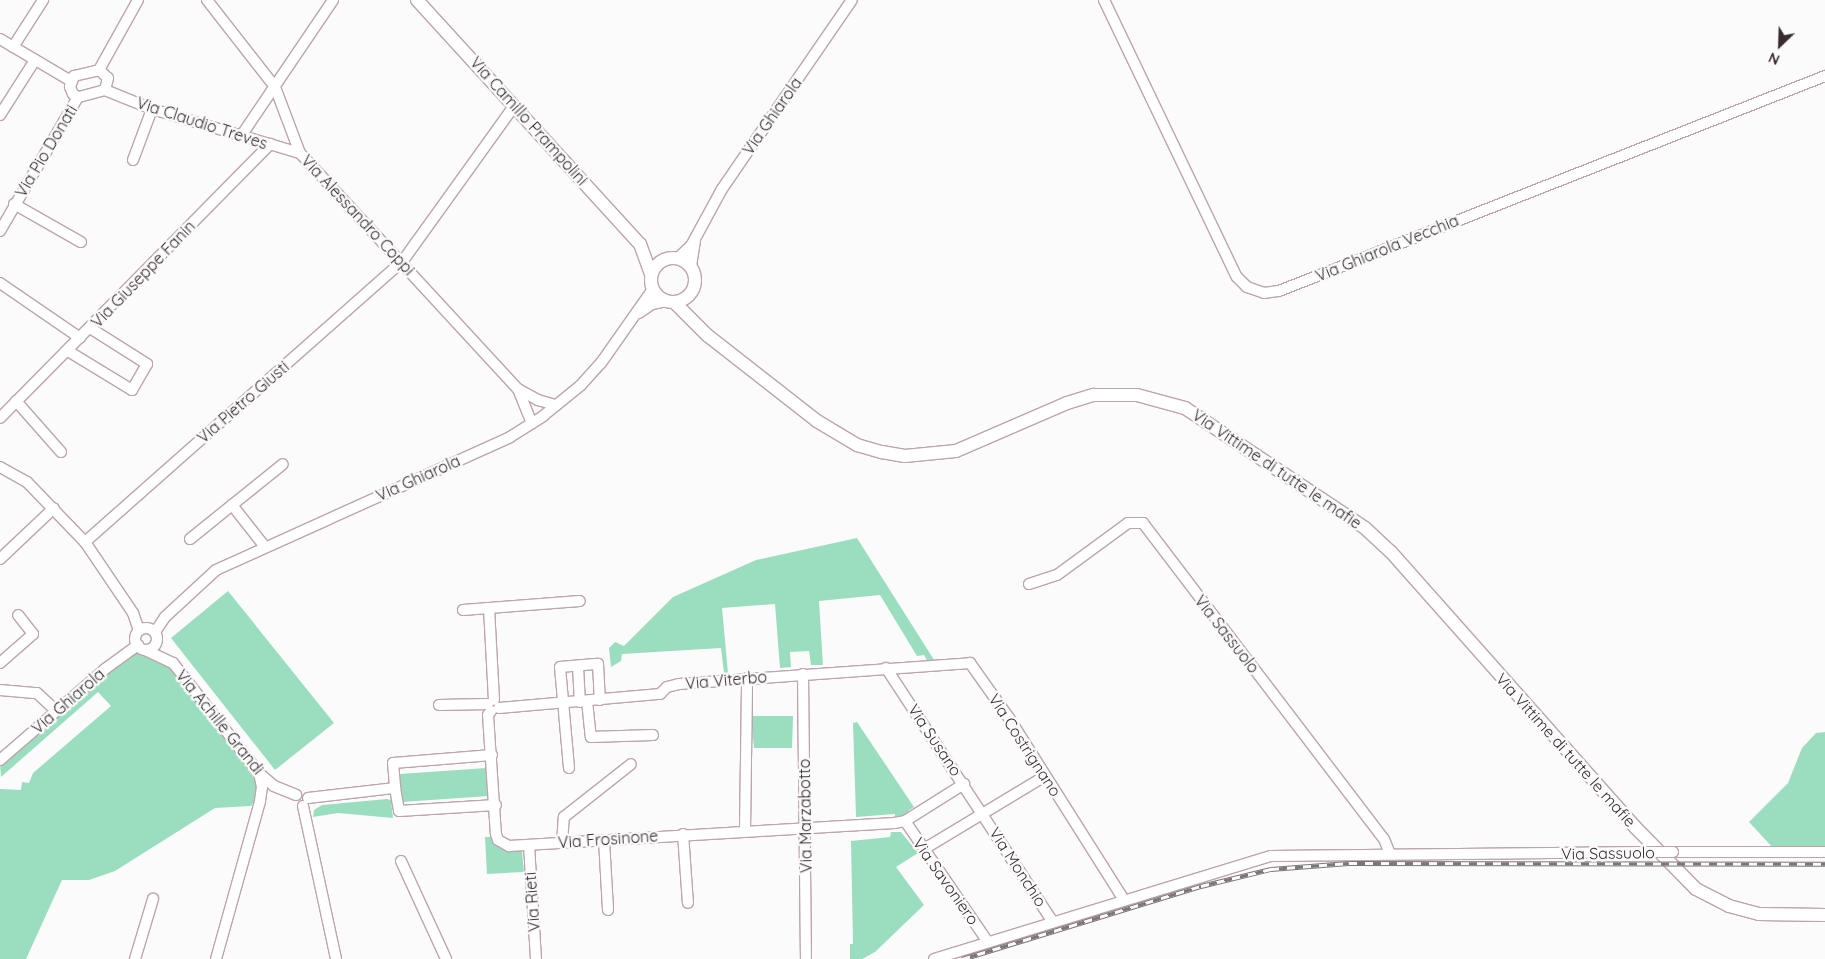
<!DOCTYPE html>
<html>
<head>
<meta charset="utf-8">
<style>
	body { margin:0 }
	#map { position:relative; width:1825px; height:959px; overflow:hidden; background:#fbfbfb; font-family:Quicksand,sans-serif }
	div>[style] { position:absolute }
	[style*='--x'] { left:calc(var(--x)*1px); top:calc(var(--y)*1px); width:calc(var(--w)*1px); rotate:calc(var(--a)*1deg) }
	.green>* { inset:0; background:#9bdebf }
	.roads { filter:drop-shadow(1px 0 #bea4ac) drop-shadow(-1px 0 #bea4ac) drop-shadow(0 1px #bea4ac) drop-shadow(0 -1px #bea4ac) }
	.minor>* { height:10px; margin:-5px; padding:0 5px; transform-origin:5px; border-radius:5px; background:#fff }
	.minor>.ring { margin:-5px; padding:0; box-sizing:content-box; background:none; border:10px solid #fff; border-radius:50% }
	.major>* { height:12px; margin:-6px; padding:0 6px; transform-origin:6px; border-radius:6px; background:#fff }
	.major>.ring { margin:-6px; padding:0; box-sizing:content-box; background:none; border:12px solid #fff; border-radius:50% }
	.rail>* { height:4.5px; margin-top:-2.25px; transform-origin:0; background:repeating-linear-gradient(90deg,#fbfbfb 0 8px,#7d7678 0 16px); box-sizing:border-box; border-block:1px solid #7d7678 }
	.bridges { filter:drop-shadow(1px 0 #bea4ac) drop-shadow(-1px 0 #bea4ac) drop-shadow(0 1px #bea4ac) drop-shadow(0 -1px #bea4ac) }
	.minor-bridge>* { height:10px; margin:-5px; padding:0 5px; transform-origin:5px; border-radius:5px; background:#fff }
	span { translate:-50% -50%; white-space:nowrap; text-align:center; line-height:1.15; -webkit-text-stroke:5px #fbfbfb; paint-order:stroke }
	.street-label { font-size:16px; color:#362c2f }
	.north { position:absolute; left:1755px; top:20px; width:50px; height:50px; -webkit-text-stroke:4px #fbfbfb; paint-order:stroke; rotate:204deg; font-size:14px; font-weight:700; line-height:20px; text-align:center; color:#362c2f }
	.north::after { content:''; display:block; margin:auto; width:18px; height:22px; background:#362c2f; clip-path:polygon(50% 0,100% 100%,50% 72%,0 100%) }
</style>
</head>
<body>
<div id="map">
	<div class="green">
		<i style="clip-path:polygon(857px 538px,936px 663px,929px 664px,924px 655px,917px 656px,880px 595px,819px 601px,823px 665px,811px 665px,809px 651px,790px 652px,791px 667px,780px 668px,775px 604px,722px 608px,728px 673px,724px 673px,721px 648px,622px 654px,621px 661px,611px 667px,609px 648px,615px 642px,624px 646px,673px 597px,756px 560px)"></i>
		<i style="clip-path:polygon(228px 591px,334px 723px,275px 770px,171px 638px)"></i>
		<i style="clip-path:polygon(135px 653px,163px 658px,256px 777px,257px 796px,251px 806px,215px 808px,115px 871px,89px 880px,62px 880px,26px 959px,0 959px,0 789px,21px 790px,22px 782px,29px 783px,33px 773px,111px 706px,98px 692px,1px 777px,0 764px,129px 654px)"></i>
		<i style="clip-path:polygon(751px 716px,793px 716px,792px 748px,754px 748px)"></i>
		<i style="clip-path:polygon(857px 722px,914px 807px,908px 811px,911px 816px,895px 821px,895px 814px,856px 817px,853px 723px)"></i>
		<i style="clip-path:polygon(1825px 732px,1825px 848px,1774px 849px,1749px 822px,1788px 783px,1802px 748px,1816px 733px)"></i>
		<i style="clip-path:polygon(486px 768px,489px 796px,402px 802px,400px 774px)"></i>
		<i style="clip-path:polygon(387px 799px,391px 800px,393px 818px,338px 813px,313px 817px,314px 810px,322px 805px)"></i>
		<i style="clip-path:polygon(891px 832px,901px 832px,918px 853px,896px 867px,924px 905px,875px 952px,862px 959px,850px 959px,850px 944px,853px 944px,851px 841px,890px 837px)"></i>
		<i style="clip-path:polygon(485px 837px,493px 837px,518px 847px,522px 852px,524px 872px,487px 874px)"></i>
	</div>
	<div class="roads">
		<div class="minor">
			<i style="--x:207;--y:0;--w:110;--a:52"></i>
			<i style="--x:275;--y:87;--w:71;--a:69.3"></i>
			<i style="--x:300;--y:153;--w:321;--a:47.3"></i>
			<i style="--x:518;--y:389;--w:37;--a:68"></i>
			<i style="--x:1104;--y:0;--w:307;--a:64.4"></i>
			<i style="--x:1237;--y:277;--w:14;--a:45"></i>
			<i style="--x:1247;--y:287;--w:18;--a:19"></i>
			<i style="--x:1264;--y:293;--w:15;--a:-8"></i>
			<i style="--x:1279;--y:291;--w:587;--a:-21.49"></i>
			<i style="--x:0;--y:39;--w:82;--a:30.6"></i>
			<i style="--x:13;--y:47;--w:56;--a:-57.4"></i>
			<i style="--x:99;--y:70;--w:12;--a:42"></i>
			<i style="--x:108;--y:78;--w:12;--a:104"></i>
			<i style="--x:105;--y:90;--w:28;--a:165"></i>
			<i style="--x:78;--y:97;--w:6;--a:-149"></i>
			<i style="--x:73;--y:94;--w:8;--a:-113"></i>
			<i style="--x:70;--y:87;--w:12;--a:-70"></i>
			<i style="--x:74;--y:76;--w:26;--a:-13"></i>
			<i style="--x:99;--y:70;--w:80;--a:-60.9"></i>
			<i style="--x:105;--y:90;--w:51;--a:22"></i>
			<i style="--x:152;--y:109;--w:154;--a:16.6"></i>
			<i style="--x:0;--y:115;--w:65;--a:-57.5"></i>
			<i style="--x:241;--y:136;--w:164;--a:-55.9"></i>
			<i style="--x:133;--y:160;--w:54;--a:-69.6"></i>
			<i style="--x:14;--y:204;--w:77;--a:29.6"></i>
			<i style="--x:0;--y:231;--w:155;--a:-59.8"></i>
			<i style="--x:678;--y:258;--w:18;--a:-43"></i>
			<i style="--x:691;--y:246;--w:65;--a:-61.5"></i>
			<i style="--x:722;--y:189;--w:229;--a:-55.5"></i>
			<i style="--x:691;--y:266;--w:25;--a:-81"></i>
			<i style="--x:0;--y:283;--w:97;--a:34.5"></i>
			<i style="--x:639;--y:313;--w:16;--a:-35"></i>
			<i style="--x:652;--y:304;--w:15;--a:-11"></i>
			<i style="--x:68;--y:351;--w:75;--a:31.4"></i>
			<i style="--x:132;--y:390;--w:30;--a:-60"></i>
			<i style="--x:147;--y:364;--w:67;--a:-147.7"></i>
			<i style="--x:518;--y:389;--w:23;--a:29"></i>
			<i style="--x:538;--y:400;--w:19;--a:16"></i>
			<i style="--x:16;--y:401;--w:68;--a:48.6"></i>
			<i style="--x:0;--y:418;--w:385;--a:-45.4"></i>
			<i style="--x:0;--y:467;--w:31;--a:29"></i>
			<i style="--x:27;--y:482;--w:83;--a:46"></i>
			<i style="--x:85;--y:542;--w:86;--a:55.9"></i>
			<i style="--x:133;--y:613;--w:18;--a:71"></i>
			<i style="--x:232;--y:505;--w:53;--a:51.8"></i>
			<i style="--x:190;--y:539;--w:119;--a:-38.9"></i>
			<i style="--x:85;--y:542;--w:423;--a:-41.5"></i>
			<i style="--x:402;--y:262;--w:193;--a:-54.3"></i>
			<i style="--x:0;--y:559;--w:74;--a:-43.4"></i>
			<i style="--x:1029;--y:584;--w:29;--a:-18"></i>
			<i style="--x:1057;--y:575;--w:88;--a:-36.2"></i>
			<i style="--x:1128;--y:523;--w:15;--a:0"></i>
			<i style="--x:1143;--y:523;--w:397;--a:52.7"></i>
			<i style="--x:1384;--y:839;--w:16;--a:68"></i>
			<i style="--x:489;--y:608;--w:92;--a:86.9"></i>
			<i style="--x:463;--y:610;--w:117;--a:-4.4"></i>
			<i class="ring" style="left:135px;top:628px;width:12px;height:12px"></i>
			<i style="--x:155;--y:632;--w:18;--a:-56"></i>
			<i style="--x:165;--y:617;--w:69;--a:-42.7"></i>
			<i style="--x:216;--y:570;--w:323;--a:-24.3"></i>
			<i style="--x:510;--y:437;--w:39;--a:-32"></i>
			<i style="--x:543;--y:416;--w:49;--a:-39.2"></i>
			<i style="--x:581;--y:385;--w:30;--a:-48"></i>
			<i style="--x:601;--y:363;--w:90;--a:-54.9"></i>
			<i style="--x:145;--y:650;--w:31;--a:25"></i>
			<i style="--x:173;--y:663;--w:140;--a:52"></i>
			<i style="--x:259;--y:773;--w:20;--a:41"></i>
			<i style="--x:274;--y:786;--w:24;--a:22"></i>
			<i style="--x:0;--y:663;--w:44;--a:-41.3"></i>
			<i style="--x:33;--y:634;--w:24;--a:-128"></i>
			<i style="--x:578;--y:666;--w:36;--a:87"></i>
			<i style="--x:886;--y:668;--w:304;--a:56.7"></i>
			<i style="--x:803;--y:674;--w:285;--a:89.4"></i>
			<i style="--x:0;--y:690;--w:37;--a:5"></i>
			<i style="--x:37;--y:693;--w:26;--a:43"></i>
			<i style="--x:587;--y:701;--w:36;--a:84"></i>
			<i style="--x:591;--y:737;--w:62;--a:-1.8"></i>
			<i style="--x:439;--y:705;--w:49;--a:-1.2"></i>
			<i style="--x:499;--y:708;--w:162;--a:-5"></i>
			<i style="--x:660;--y:694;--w:10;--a:-45"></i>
			<i style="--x:667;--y:687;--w:12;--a:-14"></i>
			<i style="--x:679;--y:684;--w:292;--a:-4.1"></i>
			<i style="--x:970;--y:663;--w:67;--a:54.7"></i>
			<i style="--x:1009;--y:718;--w:215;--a:57.7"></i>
			<i style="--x:491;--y:711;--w:5;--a:127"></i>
			<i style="--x:488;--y:715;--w:119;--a:86.2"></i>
			<i style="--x:496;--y:834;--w:6;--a:72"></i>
			<i style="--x:498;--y:840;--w:13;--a:29"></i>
			<i style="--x:509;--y:846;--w:386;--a:-3.4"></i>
			<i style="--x:894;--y:823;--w:11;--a:-10"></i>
			<i style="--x:905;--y:821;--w:70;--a:-32.1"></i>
			<i style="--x:492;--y:755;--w:99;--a:175.4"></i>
			<i style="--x:393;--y:763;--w:25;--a:85"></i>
			<i style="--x:395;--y:788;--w:23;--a:80"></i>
			<i style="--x:399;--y:811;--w:97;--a:-3.5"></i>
			<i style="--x:0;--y:760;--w:139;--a:-40.9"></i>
			<i style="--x:105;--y:669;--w:41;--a:-36"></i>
			<i style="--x:569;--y:768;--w:101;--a:-95.1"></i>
			<i style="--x:560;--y:667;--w:38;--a:-5"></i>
			<i style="--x:598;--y:664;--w:36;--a:87"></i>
			<i style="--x:308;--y:798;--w:88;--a:-6.6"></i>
			<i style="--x:303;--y:806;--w:157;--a:77.8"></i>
			<i style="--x:905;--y:821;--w:147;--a:55.6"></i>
			<i style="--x:745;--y:830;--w:152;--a:-89.2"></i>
			<i style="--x:683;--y:834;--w:69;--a:85.9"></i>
			<i style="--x:604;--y:840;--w:70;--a:86.7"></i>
			<i style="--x:562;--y:843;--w:26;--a:-86"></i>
			<i style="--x:564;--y:817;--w:85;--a:-38.3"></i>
			<i style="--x:529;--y:845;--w:114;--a:86.5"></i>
			<i style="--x:924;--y:849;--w:141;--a:-31.1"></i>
			<i style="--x:1673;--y:852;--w:152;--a:0"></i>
			<i style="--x:401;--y:861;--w:108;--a:65.3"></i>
			<i style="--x:135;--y:959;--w:63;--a:-73.3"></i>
			<i style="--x:216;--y:959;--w:164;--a:-74.4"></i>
			<i style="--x:260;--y:801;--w:14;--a:-82"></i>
			<i style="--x:262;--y:787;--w:14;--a:-102"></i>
			<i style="--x:934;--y:959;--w:352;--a:-17"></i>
			<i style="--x:1271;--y:856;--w:375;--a:-0.6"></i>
		</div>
		<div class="major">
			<i style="--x:417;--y:0;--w:331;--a:47.6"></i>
			<i style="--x:640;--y:244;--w:32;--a:70"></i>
			<i class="ring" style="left:651px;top:258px;width:32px;height:32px"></i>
			<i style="--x:674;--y:302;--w:47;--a:45"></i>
			<i style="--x:707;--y:335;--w:140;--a:38"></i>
			<i style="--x:817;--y:421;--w:47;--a:31"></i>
			<i style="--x:857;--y:445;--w:26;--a:16"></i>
			<i style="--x:882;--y:452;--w:23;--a:10"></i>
			<i style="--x:905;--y:456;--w:51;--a:-5.6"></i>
			<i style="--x:956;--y:451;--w:121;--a:-23.4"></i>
			<i style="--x:1067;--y:403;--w:28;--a:-17"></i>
			<i style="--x:1094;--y:395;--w:43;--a:0"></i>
			<i style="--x:1137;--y:395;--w:50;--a:15.2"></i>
			<i style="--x:1185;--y:408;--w:216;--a:33.7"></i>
			<i style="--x:1365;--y:528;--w:35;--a:43"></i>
			<i style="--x:1391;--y:552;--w:368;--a:48.4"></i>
			<i style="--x:1635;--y:827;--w:87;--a:45.5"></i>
			<i style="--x:1696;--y:889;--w:37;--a:27"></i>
			<i style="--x:1729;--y:906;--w:31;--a:15"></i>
			<i style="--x:1759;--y:914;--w:66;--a:0.9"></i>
		</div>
	</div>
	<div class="rail">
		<i style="--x:962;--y:959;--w:250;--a:-17"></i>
		<i style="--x:1201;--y:886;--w:72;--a:-13.7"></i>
		<i style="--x:1271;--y:869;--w:78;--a:-4.4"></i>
		<i style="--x:1349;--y:863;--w:476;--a:0.1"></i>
	</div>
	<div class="bridges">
		<div class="minor-bridge">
			<i style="--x:1646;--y:852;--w:27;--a:0"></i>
		</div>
	</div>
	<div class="street-label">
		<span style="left:772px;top:116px;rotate:-55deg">Via Ghiarola</span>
		<span style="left:529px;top:121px;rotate:48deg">Via Camillo Prampolini</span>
		<span style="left:202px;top:123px;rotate:18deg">Via Claudio Treves</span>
		<span style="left:46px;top:151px;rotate:-59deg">Via Pio Donati</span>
		<span style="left:358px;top:215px;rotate:47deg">Via Alessandro Coppi</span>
		<span style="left:1387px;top:248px;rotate:-22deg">Via Ghiarola Vecchia</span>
		<span style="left:143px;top:274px;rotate:-46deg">Via Giuseppe Fanin</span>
		<span style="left:243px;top:402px;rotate:-41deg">Via Pietro Giusti</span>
		<span style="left:1277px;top:469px;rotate:34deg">Via Vittime di tutte le mafie</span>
		<span style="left:418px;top:478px;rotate:-24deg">Via Ghiarola</span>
		<span style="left:1227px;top:634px;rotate:52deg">Via Sassuolo</span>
		<span style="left:726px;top:680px;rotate:-5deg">Via Viterbo</span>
		<span style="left:68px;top:701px;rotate:-41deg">Via Ghiarola</span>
		<span style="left:220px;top:722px;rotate:51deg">Via Achille Grandi</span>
		<span style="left:935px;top:740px;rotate:56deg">Via Susano</span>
		<span style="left:1025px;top:745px;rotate:57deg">Via Costrignano</span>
		<span style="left:1566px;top:750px;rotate:48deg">Via Vittime di tutte le mafie</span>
		<span style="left:805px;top:816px;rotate:-91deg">Via Marzabotto</span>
		<span style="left:608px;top:839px;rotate:-4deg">Via Frosinone</span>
		<span style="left:1608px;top:853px;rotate:-1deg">Via Sassuolo</span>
		<span style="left:1018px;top:867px;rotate:57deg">Via Monchio</span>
		<span style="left:946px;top:881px;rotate:55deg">Via Savoniero</span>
		<span style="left:532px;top:902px;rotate:-94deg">Via Rieti</span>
	</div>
	<div class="north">N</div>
</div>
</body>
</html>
